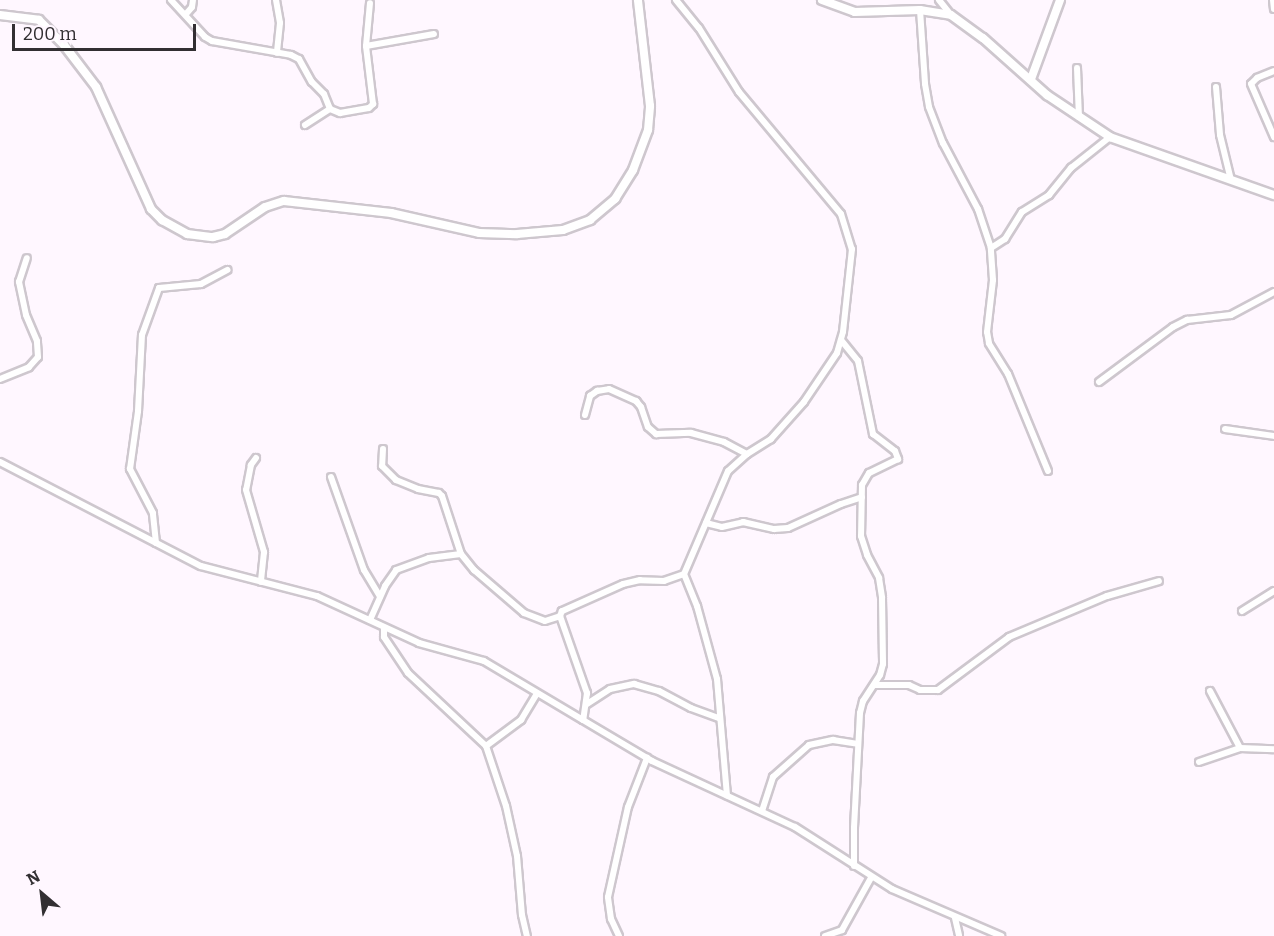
<!DOCTYPE html>
<html>
<head>
<meta charset="utf-8">
<style>
	body { margin:0 }
	#map { position:relative; width:1274px; height:936px; overflow:hidden; background:#fff7ff; font-family:Bitter,serif }
	div>[style] { position:absolute }
	[style*='--x'] { left:calc(var(--x)*1px); top:calc(var(--y)*1px); width:calc(var(--w)*1px); rotate:calc(var(--a)*1deg) }
	.roads { filter:drop-shadow(2px 0 #cec7ce) drop-shadow(-2px 0 #cec7ce) drop-shadow(0 2px #cec7ce) drop-shadow(0 -2px #cec7ce) }
	.street>* { height:6px; margin:-3px; padding:0 3px; transform-origin:3px; border-radius:3px; background:#fff }
	.secondary>* { height:8px; margin:-4px; padding:0 4px; transform-origin:4px; border-radius:4px; background:#fff }
	span { translate:-50% -50%; white-space:nowrap; text-align:center; line-height:1.15; -webkit-text-stroke:6px #fff7ff; paint-order:stroke }
	.north { position:absolute; left:12px; top:864px; width:60px; height:60px; -webkit-text-stroke:4px #fff7ff; paint-order:stroke; rotate:332deg; font-size:16px; font-weight:700; line-height:24px; text-align:center; color:#322f32 }
	.north::after { content:''; display:block; margin:auto; width:21px; height:27px; background:#322f32; clip-path:polygon(50% 0,100% 100%,50% 72%,0 100%) }
	.scale { position:absolute; left:12px; top:24px; width:184px; height:27px; box-sizing:border-box; border:3px solid #322f32; border-top:0; padding-left:8px; font-size:18px; line-height:21px; white-space:nowrap; color:#322f32; -webkit-text-stroke:4px #fff7ff; paint-order:stroke }
</style>
</head>
<body>
<div id="map">
	<div class="roads">
		<div class="street">
			<i style="--x:171;--y:0;--w:50;--a:47.4"></i>
			<i style="--x:205;--y:37;--w:8;--a:30"></i>
			<i style="--x:212;--y:41;--w:80;--a:10"></i>
			<i style="--x:291;--y:55;--w:9;--a:27"></i>
			<i style="--x:299;--y:59;--w:26;--a:61"></i>
			<i style="--x:312;--y:82;--w:17;--a:45"></i>
			<i style="--x:324;--y:94;--w:16;--a:68"></i>
			<i style="--x:330;--y:109;--w:11;--a:22"></i>
			<i style="--x:340;--y:113;--w:29;--a:-10"></i>
			<i style="--x:369;--y:108;--w:6;--a:-45"></i>
			<i style="--x:373;--y:104;--w:58;--a:-96.9"></i>
			<i style="--x:366;--y:46;--w:43;--a:-84.7"></i>
			<i style="--x:276;--y:0;--w:23;--a:80"></i>
			<i style="--x:280;--y:23;--w:30;--a:96"></i>
			<i style="--x:676;--y:0;--w:36;--a:51"></i>
			<i style="--x:699;--y:28;--w:75;--a:58"></i>
			<i style="--x:739;--y:92;--w:159;--a:50.1"></i>
			<i style="--x:841;--y:214;--w:37;--a:73"></i>
			<i style="--x:852;--y:249;--w:83;--a:96.2"></i>
			<i style="--x:843;--y:332;--w:22;--a:106"></i>
			<i style="--x:837;--y:353;--w:59;--a:124"></i>
			<i style="--x:804;--y:402;--w:50;--a:131.7"></i>
			<i style="--x:771;--y:439;--w:28;--a:148"></i>
			<i style="--x:747;--y:454;--w:25;--a:138"></i>
			<i style="--x:728;--y:471;--w:112;--a:113.1"></i>
			<i style="--x:684;--y:574;--w:21;--a:161"></i>
			<i style="--x:664;--y:581;--w:24;--a:-178"></i>
			<i style="--x:640;--y:580;--w:17;--a:167"></i>
			<i style="--x:623;--y:584;--w:67;--a:156.1"></i>
			<i style="--x:562;--y:611;--w:5;--a:112"></i>
			<i style="--x:560;--y:616;--w:82;--a:70.7"></i>
			<i style="--x:587;--y:693;--w:27;--a:98"></i>
			<i style="--x:583;--y:720;--w:80;--a:30.7"></i>
			<i style="--x:652;--y:761;--w:157;--a:24.8"></i>
			<i style="--x:795;--y:827;--w:115;--a:32.6"></i>
			<i style="--x:892;--y:889;--w:119;--a:23.3"></i>
			<i style="--x:939;--y:0;--w:19;--a:51"></i>
			<i style="--x:1273;--y:0;--w:9;--a:84"></i>
			<i style="--x:920;--y:10;--w:74;--a:86.1"></i>
			<i style="--x:925;--y:84;--w:23;--a:80"></i>
			<i style="--x:929;--y:107;--w:39;--a:69"></i>
			<i style="--x:943;--y:143;--w:75;--a:62.1"></i>
			<i style="--x:978;--y:209;--w:41;--a:71.6"></i>
			<i style="--x:186;--y:14;--w:9;--a:-49"></i>
			<i style="--x:192;--y:7;--w:7;--a:-82"></i>
			<i style="--x:366;--y:46;--w:69;--a:-10"></i>
			<i style="--x:1077;--y:68;--w:49;--a:87.7"></i>
			<i style="--x:1274;--y:71;--w:18;--a:158"></i>
			<i style="--x:1257;--y:78;--w:8;--a:135"></i>
			<i style="--x:1251;--y:84;--w:58;--a:66.5"></i>
			<i style="--x:1216;--y:87;--w:48;--a:85.2"></i>
			<i style="--x:1220;--y:135;--w:46;--a:76.3"></i>
			<i style="--x:305;--y:125;--w:30;--a:-33"></i>
			<i style="--x:841;--y:340;--w:27;--a:51"></i>
			<i style="--x:858;--y:361;--w:75;--a:78.4"></i>
			<i style="--x:873;--y:434;--w:28;--a:38"></i>
			<i style="--x:895;--y:451;--w:9;--a:69"></i>
			<i style="--x:898;--y:459;--w:32;--a:154"></i>
			<i style="--x:869;--y:473;--w:14;--a:120"></i>
			<i style="--x:862;--y:485;--w:51;--a:91.1"></i>
			<i style="--x:861;--y:536;--w:20;--a:72"></i>
			<i style="--x:867;--y:555;--w:26;--a:62"></i>
			<i style="--x:879;--y:578;--w:20;--a:81"></i>
			<i style="--x:882;--y:598;--w:66;--a:89.1"></i>
			<i style="--x:883;--y:664;--w:11;--a:105"></i>
			<i style="--x:880;--y:675;--w:31;--a:123"></i>
			<i style="--x:863;--y:701;--w:12;--a:104"></i>
			<i style="--x:860;--y:713;--w:115;--a:93"></i>
			<i style="--x:854;--y:828;--w:38;--a:90"></i>
			<i style="--x:0;--y:379;--w:31;--a:-22"></i>
			<i style="--x:29;--y:367;--w:13;--a:-48"></i>
			<i style="--x:38;--y:357;--w:16;--a:-94"></i>
			<i style="--x:37;--y:341;--w:28;--a:-113"></i>
			<i style="--x:26;--y:315;--w:34;--a:-102"></i>
			<i style="--x:19;--y:282;--w:25;--a:-72"></i>
			<i style="--x:1099;--y:382;--w:92;--a:-36.6"></i>
			<i style="--x:1173;--y:327;--w:16;--a:-27"></i>
			<i style="--x:1187;--y:320;--w:44;--a:-6.5"></i>
			<i style="--x:1231;--y:315;--w:49;--a:-28.1"></i>
			<i style="--x:585;--y:415;--w:20;--a:-75"></i>
			<i style="--x:590;--y:396;--w:9;--a:-36"></i>
			<i style="--x:597;--y:391;--w:12;--a:-9"></i>
			<i style="--x:609;--y:389;--w:30;--a:24"></i>
			<i style="--x:636;--y:401;--w:8;--a:50"></i>
			<i style="--x:641;--y:407;--w:21;--a:71"></i>
			<i style="--x:648;--y:427;--w:11;--a:41"></i>
			<i style="--x:656;--y:434;--w:35;--a:-2"></i>
			<i style="--x:691;--y:433;--w:34;--a:15"></i>
			<i style="--x:724;--y:442;--w:26;--a:28"></i>
			<i style="--x:1225;--y:429;--w:49;--a:8.1"></i>
			<i style="--x:383;--y:449;--w:17;--a:93"></i>
			<i style="--x:382;--y:466;--w:20;--a:45"></i>
			<i style="--x:396;--y:480;--w:24;--a:22"></i>
			<i style="--x:418;--y:489;--w:21;--a:11"></i>
			<i style="--x:439;--y:493;--w:4;--a:45"></i>
			<i style="--x:442;--y:496;--w:61;--a:71.9"></i>
			<i style="--x:461;--y:554;--w:21;--a:51"></i>
			<i style="--x:474;--y:570;--w:66;--a:40.7"></i>
			<i style="--x:524;--y:613;--w:22;--a:21"></i>
			<i style="--x:545;--y:621;--w:16;--a:-18"></i>
			<i style="--x:256;--y:458;--w:9;--a:126"></i>
			<i style="--x:251;--y:465;--w:25;--a:101"></i>
			<i style="--x:246;--y:490;--w:65;--a:73.8"></i>
			<i style="--x:264;--y:552;--w:30;--a:96"></i>
			<i style="--x:0;--y:462;--w:226;--a:27.4"></i>
			<i style="--x:201;--y:566;--w:120;--a:14.5"></i>
			<i style="--x:317;--y:596;--w:112;--a:24.7"></i>
			<i style="--x:419;--y:643;--w:67;--a:15.5"></i>
			<i style="--x:484;--y:661;--w:115;--a:30.8"></i>
			<i style="--x:1048;--y:471;--w:105;--a:-112.4"></i>
			<i style="--x:1008;--y:374;--w:36;--a:-122"></i>
			<i style="--x:989;--y:343;--w:11;--a:-100"></i>
			<i style="--x:987;--y:332;--w:52;--a:-83.4"></i>
			<i style="--x:993;--y:280;--w:32;--a:-94"></i>
			<i style="--x:991;--y:248;--w:17;--a:-33"></i>
			<i style="--x:1005;--y:239;--w:32;--a:-58"></i>
			<i style="--x:1022;--y:212;--w:32;--a:-32"></i>
			<i style="--x:1049;--y:195;--w:35;--a:-51"></i>
			<i style="--x:1071;--y:168;--w:50;--a:-38.5"></i>
			<i style="--x:331;--y:477;--w:99;--a:70.5"></i>
			<i style="--x:364;--y:570;--w:31;--a:59"></i>
			<i style="--x:706;--y:523;--w:16;--a:14"></i>
			<i style="--x:722;--y:527;--w:22;--a:-13"></i>
			<i style="--x:743;--y:522;--w:32;--a:13"></i>
			<i style="--x:774;--y:529;--w:14;--a:-4"></i>
			<i style="--x:788;--y:528;--w:58;--a:-24.4"></i>
			<i style="--x:841;--y:504;--w:22;--a:-18"></i>
			<i style="--x:156;--y:543;--w:30;--a:-96"></i>
			<i style="--x:153;--y:513;--w:50;--a:-117.6"></i>
			<i style="--x:130;--y:469;--w:59;--a:-82.1"></i>
			<i style="--x:138;--y:411;--w:76;--a:-87"></i>
			<i style="--x:142;--y:335;--w:50;--a:-70.1"></i>
			<i style="--x:159;--y:288;--w:42;--a:-5.4"></i>
			<i style="--x:201;--y:284;--w:30;--a:-28"></i>
			<i style="--x:684;--y:574;--w:35;--a:68"></i>
			<i style="--x:697;--y:606;--w:76;--a:74.7"></i>
			<i style="--x:717;--y:679;--w:117;--a:85.1"></i>
			<i style="--x:1242;--y:611;--w:38;--a:-32"></i>
			<i style="--x:370;--y:620;--w:37;--a:-66"></i>
			<i style="--x:385;--y:586;--w:19;--a:-55"></i>
			<i style="--x:396;--y:570;--w:35;--a:-20"></i>
			<i style="--x:429;--y:558;--w:32;--a:-7"></i>
			<i style="--x:384;--y:628;--w:9;--a:90"></i>
			<i style="--x:384;--y:637;--w:43;--a:56.3"></i>
			<i style="--x:408;--y:673;--w:107;--a:43.1"></i>
			<i style="--x:486;--y:746;--w:63;--a:71.6"></i>
			<i style="--x:506;--y:806;--w:51;--a:77.6"></i>
			<i style="--x:517;--y:856;--w:59;--a:85.2"></i>
			<i style="--x:522;--y:915;--w:22;--a:77"></i>
			<i style="--x:875;--y:685;--w:34;--a:0"></i>
			<i style="--x:909;--y:685;--w:12;--a:24"></i>
			<i style="--x:920;--y:690;--w:18;--a:0"></i>
			<i style="--x:938;--y:690;--w:89;--a:-36.7"></i>
			<i style="--x:1009;--y:637;--w:106;--a:-22.7"></i>
			<i style="--x:1107;--y:596;--w:54;--a:-16.1"></i>
			<i style="--x:1210;--y:691;--w:64;--a:62.2"></i>
			<i style="--x:587;--y:704;--w:27;--a:-33"></i>
			<i style="--x:610;--y:689;--w:25;--a:-12"></i>
			<i style="--x:634;--y:684;--w:26;--a:16"></i>
			<i style="--x:659;--y:691;--w:36;--a:28"></i>
			<i style="--x:691;--y:708;--w:30;--a:20"></i>
			<i style="--x:486;--y:746;--w:44;--a:-36.6"></i>
			<i style="--x:521;--y:720;--w:31;--a:-59"></i>
			<i style="--x:1199;--y:762;--w:43;--a:-18.9"></i>
			<i style="--x:1240;--y:748;--w:34;--a:2"></i>
			<i style="--x:762;--y:811;--w:36;--a:-72"></i>
			<i style="--x:773;--y:777;--w:48;--a:-41.6"></i>
			<i style="--x:809;--y:745;--w:25;--a:-12"></i>
			<i style="--x:833;--y:740;--w:25;--a:9"></i>
			<i style="--x:955;--y:918;--w:18;--a:77"></i>
			<i style="--x:619;--y:936;--w:19;--a:-115"></i>
			<i style="--x:611;--y:919;--w:22;--a:-98"></i>
			<i style="--x:608;--y:897;--w:92;--a:-77.5"></i>
			<i style="--x:628;--y:807;--w:53;--a:-68.8"></i>
			<i style="--x:825;--y:936;--w:18;--a:-19"></i>
			<i style="--x:842;--y:930;--w:60;--a:-60.9"></i>
		</div>
		<div class="secondary">
			<i style="--x:822;--y:0;--w:35;--a:20"></i>
			<i style="--x:855;--y:12;--w:65;--a:-1.8"></i>
			<i style="--x:920;--y:10;--w:31;--a:9"></i>
			<i style="--x:951;--y:15;--w:39;--a:36"></i>
			<i style="--x:983;--y:38;--w:86;--a:41.7"></i>
			<i style="--x:1047;--y:95;--w:76;--a:33.7"></i>
			<i style="--x:1110;--y:137;--w:174;--a:19.5"></i>
			<i style="--x:0;--y:15;--w:39;--a:7"></i>
			<i style="--x:39;--y:20;--w:35;--a:45"></i>
			<i style="--x:64;--y:45;--w:53;--a:52.7"></i>
			<i style="--x:96;--y:87;--w:134;--a:65.7"></i>
			<i style="--x:151;--y:209;--w:16;--a:45"></i>
			<i style="--x:162;--y:220;--w:29;--a:29"></i>
			<i style="--x:187;--y:234;--w:26;--a:7"></i>
			<i style="--x:213;--y:237;--w:12;--a:-14"></i>
			<i style="--x:225;--y:234;--w:48;--a:-34"></i>
			<i style="--x:265;--y:207;--w:20;--a:-18"></i>
			<i style="--x:284;--y:201;--w:108;--a:6.4"></i>
			<i style="--x:391;--y:213;--w:90;--a:12.8"></i>
			<i style="--x:479;--y:233;--w:38;--a:2"></i>
			<i style="--x:517;--y:234;--w:46;--a:-5"></i>
			<i style="--x:563;--y:230;--w:29;--a:-20"></i>
			<i style="--x:590;--y:220;--w:33;--a:-40"></i>
			<i style="--x:615;--y:199;--w:34;--a:-58"></i>
			<i style="--x:633;--y:170;--w:43;--a:-69.4"></i>
			<i style="--x:648;--y:130;--w:24;--a:-85"></i>
			<i style="--x:650;--y:106;--w:107;--a:-96.5"></i>
			<i style="--x:1031;--y:79;--w:84;--a:-69.8"></i>
		</div>
	</div>
	<div class="north">N</div>
	<div class="scale">200 m</div>
</div>
</body>
</html>
